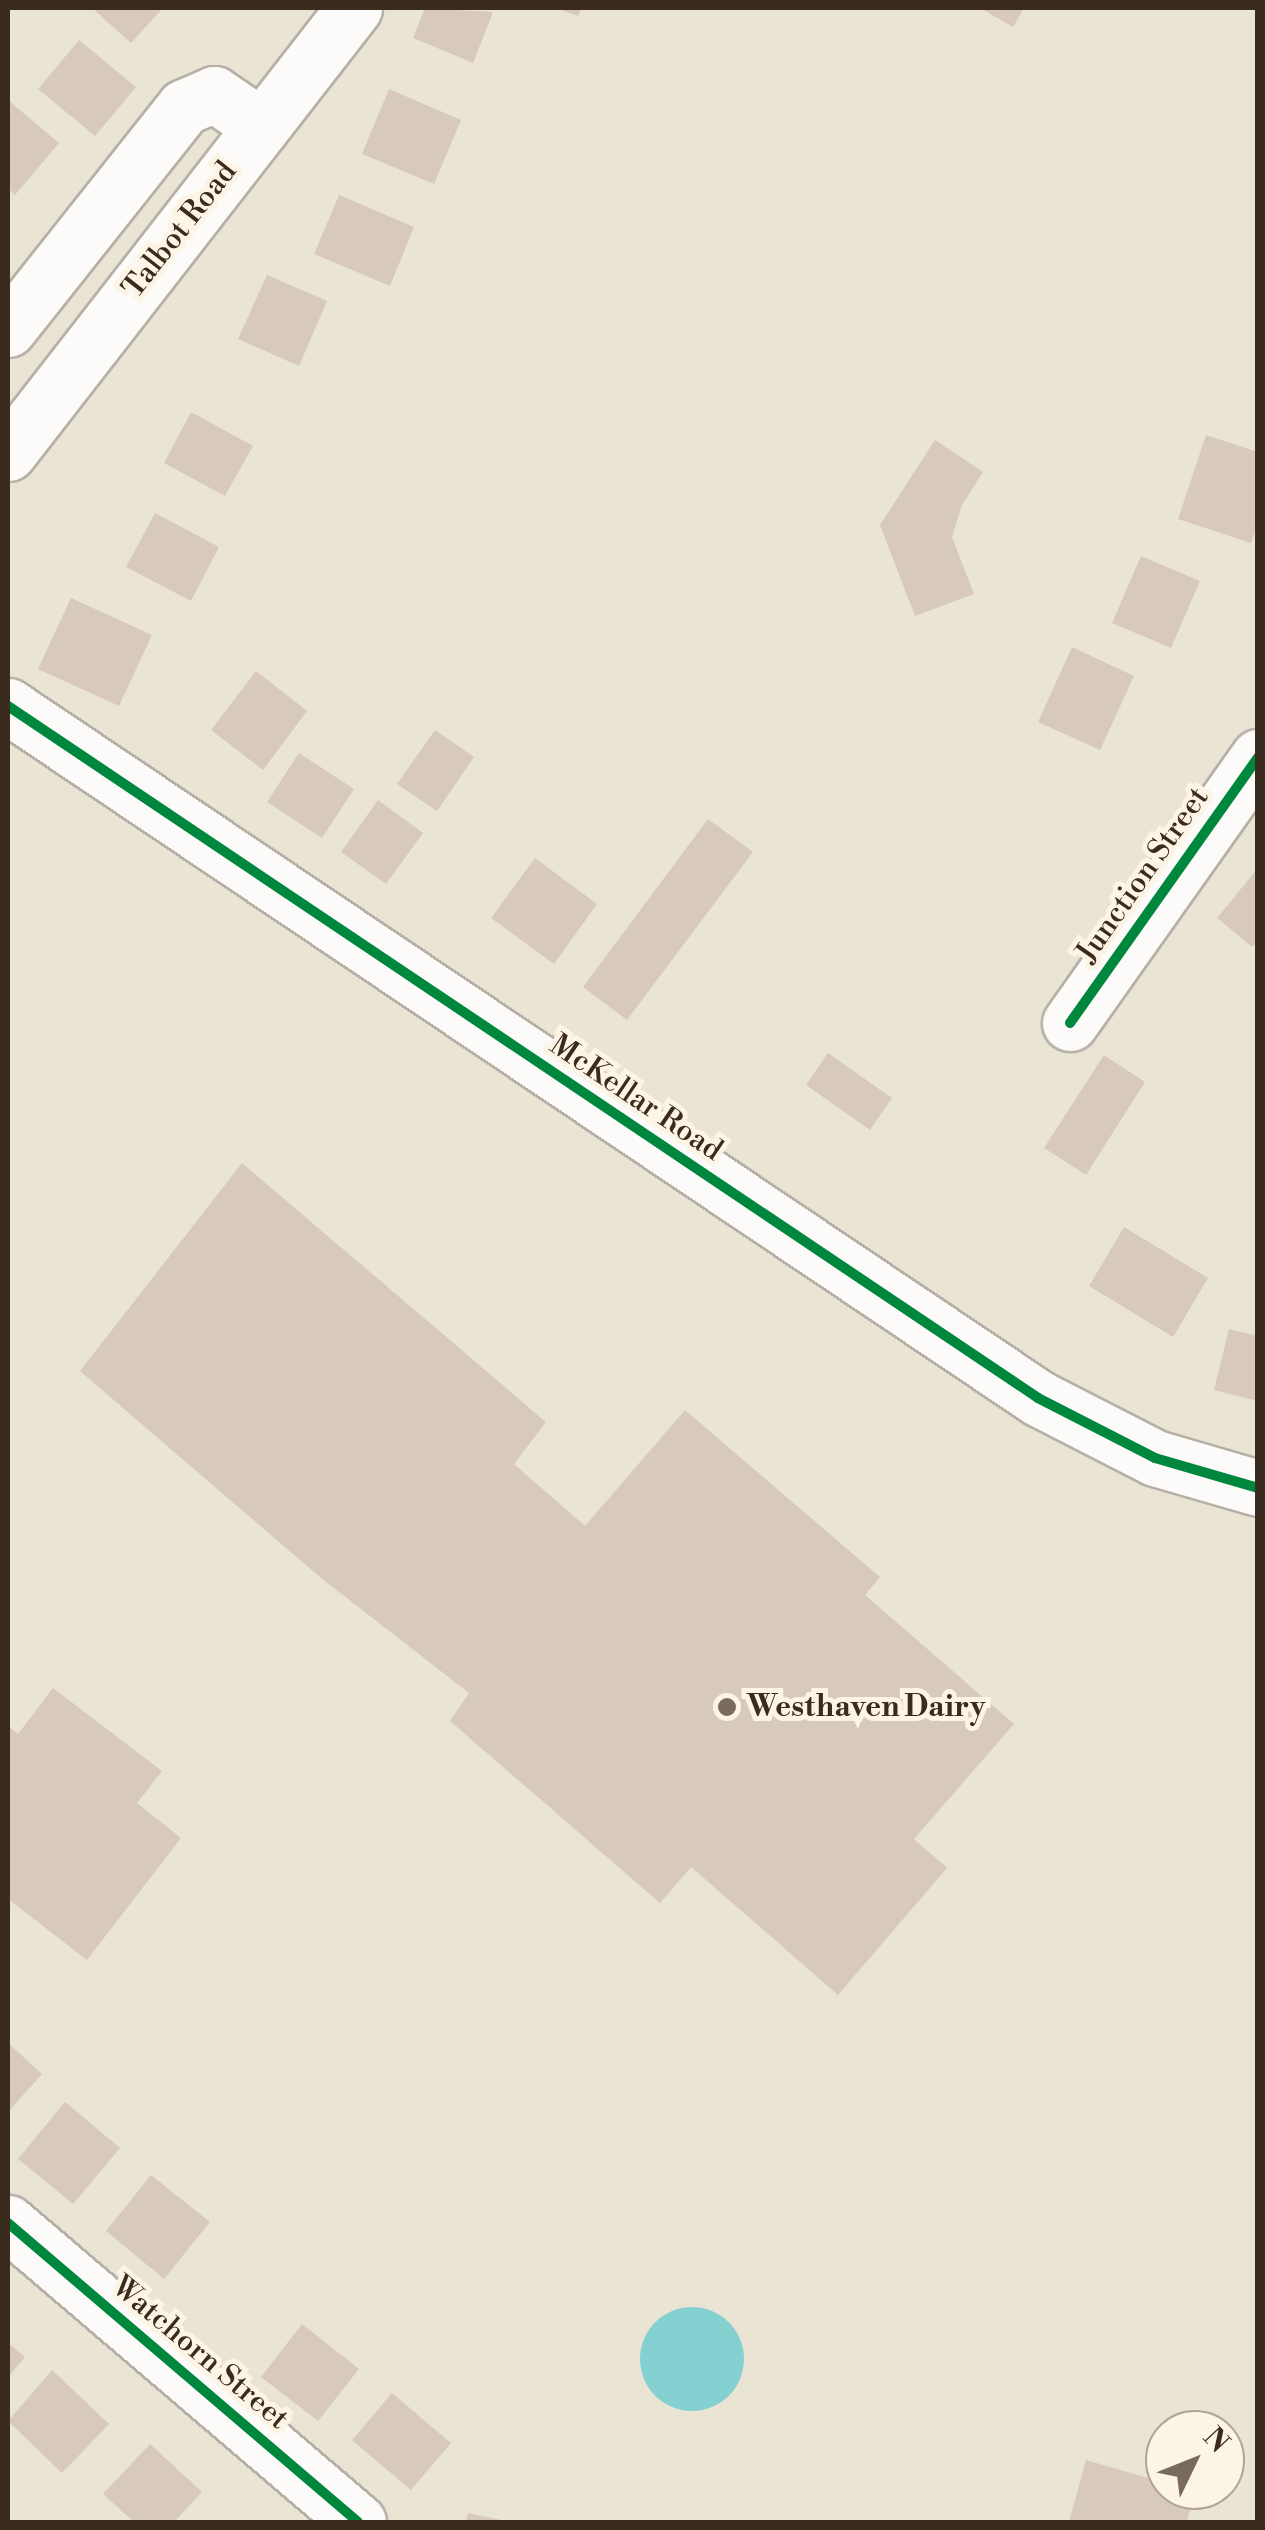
<!DOCTYPE html>
<html>
<head>
<meta charset="utf-8">
<style>
	body { margin:0 }
	#map { position:relative; width:1265px; height:2530px; overflow:hidden; background:#eae4d4; font-family:"Libre Bodoni",serif }
	div>[style] { position:absolute }
	[style*='--x'] { left:calc(var(--x)*1px); top:calc(var(--y)*1px); width:calc(var(--w)*1px); rotate:calc(var(--a)*1deg) }
	.water>* { inset:0; background:#85d0d1 }
	.round { border-radius:50% }
	.building>* { inset:0; background:#d8c9bd }
	.roads { filter:drop-shadow(2px 0 #b6b0a6) drop-shadow(-2px 0 #b6b0a6) drop-shadow(0 2px #b6b0a6) drop-shadow(0 -2px #b6b0a6) }
	.minor>* { height:55px; margin:-27.5px; padding:0 27.5px; transform-origin:27.5px; border-radius:27.5px; background:#fcfbf9 }
	.major>* { height:55px; margin:-27.5px; padding:0 27.5px; transform-origin:27.5px; border-radius:27.5px; background:#fcfbf9 }
	.cycleway>* { height:10px; margin:-5px; padding:0 5px; transform-origin:5px; border-radius:5px; background:#00873e }
	.dots>* { width:28px; height:28px; translate:-50% -50%; box-sizing:border-box; border:5px solid #fcf5e5; border-radius:50% }
	span { translate:-50% -50%; white-space:nowrap; text-align:center; line-height:1.15; -webkit-text-stroke:10px #fcf5e5; paint-order:stroke }
	.street-label { font-size:30px; color:#3b2a1e }
	.poi-label { font-size:30px; color:#3b2a1e; font-weight:700 }
	.left { translate:0 -50%; text-align:left }
	.frame { position:absolute; inset:0; border:10px solid #3b2a1e; pointer-events:none }
	.north { position:absolute; left:1145px; top:2410px; width:100px; height:100px; box-sizing:border-box; background:#fcf5e5; border:2px solid #afa495; border-radius:50%; rotate:47deg; font-size:28px; font-weight:700; line-height:40px; text-align:center; color:#3b2a1e }
	.north::after { content:''; display:block; margin:auto; width:35px; height:45px; background:#786b5e; clip-path:polygon(50% 0,100% 100%,50% 72%,0 100%) }
</style>
</head>
<body>
<div id="map">
	<div class="water">
		<i class="round" style="left:640px;top:2307px;width:104px;height:104px"></i>
	</div>
	<div class="building">
		<i style="clip-path:polygon(92px 8px,163px 8px,131px 43px)"></i>
		<i style="clip-path:polygon(425px 8px,493px 12px,473px 63px,413px 38px)"></i>
		<i style="clip-path:polygon(555px 8px,581px 8px,578px 16px)"></i>
		<i style="clip-path:polygon(980px 8px,1024px 8px,1013px 27px)"></i>
		<i style="clip-path:polygon(79px 40px,136px 87px,95px 136px,38px 89px)"></i>
		<i style="clip-path:polygon(389px 89px,461px 120px,434px 184px,362px 154px)"></i>
		<i style="clip-path:polygon(8px 100px,59px 143px,15px 195px,8px 188px)"></i>
		<i style="clip-path:polygon(339px 195px,414px 227px,390px 286px,314px 254px)"></i>
		<i style="clip-path:polygon(267px 275px,327px 301px,299px 366px,238px 339px)"></i>
		<i style="clip-path:polygon(191px 412px,253px 446px,225px 496px,164px 463px)"></i>
		<i style="clip-path:polygon(1206px 435px,1258px 452px,1258px 523px,1251px 543px,1178px 519px)"></i>
		<i style="clip-path:polygon(935px 440px,983px 472px,962px 505px,952px 537px,974px 594px,915px 616px,880px 525px)"></i>
		<i style="clip-path:polygon(155px 513px,219px 547px,191px 601px,126px 567px)"></i>
		<i style="clip-path:polygon(1141px 556px,1200px 581px,1171px 648px,1112px 623px)"></i>
		<i style="clip-path:polygon(71px 598px,152px 635px,119px 706px,38px 669px)"></i>
		<i style="clip-path:polygon(1072px 647px,1134px 676px,1100px 750px,1038px 722px)"></i>
		<i style="clip-path:polygon(256px 671px,307px 711px,263px 770px,211px 730px)"></i>
		<i style="clip-path:polygon(435px 730px,474px 757px,437px 811px,397px 784px)"></i>
		<i style="clip-path:polygon(299px 753px,354px 789px,322px 838px,267px 802px)"></i>
		<i style="clip-path:polygon(378px 800px,423px 833px,386px 884px,341px 852px)"></i>
		<i style="clip-path:polygon(708px 819px,753px 852px,627px 1020px,583px 987px)"></i>
		<i style="clip-path:polygon(535px 858px,597px 904px,554px 964px,491px 918px)"></i>
		<i style="clip-path:polygon(1258px 868px,1258px 941px,1252px 947px,1217px 918px)"></i>
		<i style="clip-path:polygon(828px 1053px,892px 1098px,870px 1130px,806px 1085px)"></i>
		<i style="clip-path:polygon(1104px 1055px,1145px 1082px,1086px 1175px,1044px 1148px)"></i>
		<i style="clip-path:polygon(242px 1163px,546px 1422px,514px 1464px,585px 1526px,685px 1410px,880px 1577px,865px 1595px,1014px 1724px,914px 1839px,947px 1868px,838px 1995px,691px 1867px,660px 1903px,450px 1721px,469px 1693px,321px 1578px,80px 1371px)"></i>
		<i style="clip-path:polygon(1124px 1227px,1208px 1278px,1173px 1337px,1089px 1286px)"></i>
		<i style="clip-path:polygon(1229px 1329px,1258px 1336px,1258px 1401px,1214px 1390px)"></i>
		<i style="clip-path:polygon(53px 1688px,162px 1771px,137px 1803px,181px 1838px,87px 1960px,8px 1899px,8px 1726px,18px 1734px)"></i>
		<i style="clip-path:polygon(8px 2043px,42px 2074px,8px 2112px)"></i>
		<i style="clip-path:polygon(65px 2102px,120px 2148px,73px 2204px,18px 2159px)"></i>
		<i style="clip-path:polygon(151px 2175px,210px 2222px,164px 2279px,106px 2231px)"></i>
		<i style="clip-path:polygon(302px 2324px,359px 2369px,318px 2421px,261px 2377px)"></i>
		<i style="clip-path:polygon(8px 2343px,25px 2357px,8px 2377px)"></i>
		<i style="clip-path:polygon(52px 2370px,109px 2424px,62px 2473px,8px 2421px)"></i>
		<i style="clip-path:polygon(392px 2393px,451px 2443px,411px 2490px,352px 2440px)"></i>
		<i style="clip-path:polygon(150px 2444px,202px 2492px,174px 2522px,134px 2522px,103px 2494px)"></i>
		<i style="clip-path:polygon(1086px 2460px,1165px 2483px,1165px 2490px,1195px 2491px,1187px 2522px,1069px 2522px)"></i>
		<i style="clip-path:polygon(468px 2513px,506px 2521px,506px 2522px,466px 2522px)"></i>
	</div>
	<div class="roads">
		<div class="minor">
			<i style="--x:8;--y:329;--w:283;--a:-51.6"></i>
			<i style="--x:184;--y:107;--w:33;--a:-23"></i>
			<i style="--x:214;--y:94;--w:57;--a:34.2"></i>
			<i style="--x:8;--y:706;--w:1241;--a:33.89"></i>
			<i style="--x:1038;--y:1398;--w:131;--a:27.1"></i>
			<i style="--x:1155;--y:1458;--w:107;--a:16.2"></i>
			<i style="--x:1070;--y:1023;--w:326;--a:-54.7"></i>
			<i style="--x:8;--y:2223;--w:460;--a:40.5"></i>
		</div>
		<div class="major">
			<i style="--x:8;--y:453;--w:564;--a:-52.13"></i>
		</div>
	</div>
	<div class="cycleway">
		<i style="--x:8;--y:706;--w:1241;--a:33.89"></i>
		<i style="--x:1038;--y:1398;--w:131;--a:27.1"></i>
		<i style="--x:1155;--y:1458;--w:107;--a:16.2"></i>
		<i style="--x:1070;--y:1023;--w:326;--a:-54.7"></i>
		<i style="--x:8;--y:2223;--w:460;--a:40.5"></i>
	</div>
	<div class="dots">
		<i style="left:727px;top:1707px;background:#786b5e"></i>
	</div>
	<div class="street-label">
		<span style="left:180px;top:230px;rotate:-52deg">Talbot Road</span>
		<span style="left:1143px;top:875px;rotate:-55deg">Junction Street</span>
		<span style="left:636px;top:1098px;rotate:34deg">McKellar Road</span>
		<span style="left:200px;top:2353px;rotate:40deg">Watchorn Street</span>
	</div>
	<div class="poi-label">
		<span class="left" style="left:747px;top:1707px">Westhaven Dairy</span>
	</div>
	<div class="frame"></div>
	<div class="north">N</div>
</div>
</body>
</html>
